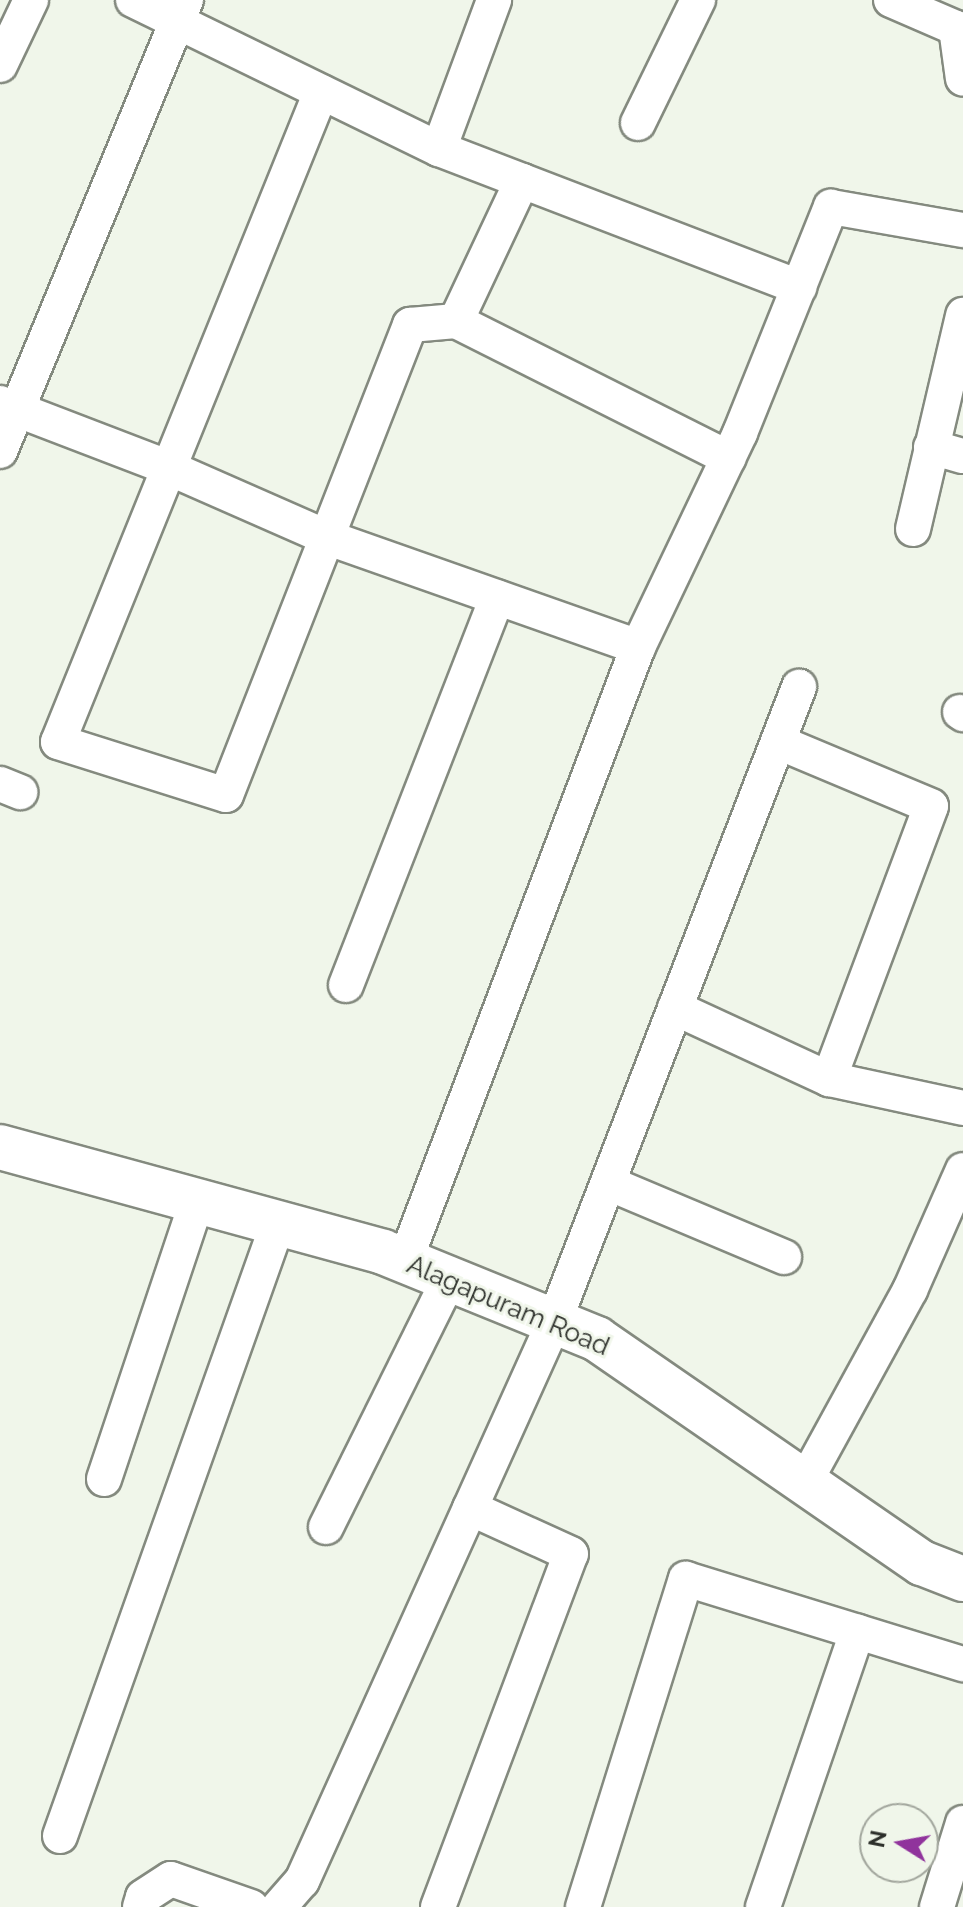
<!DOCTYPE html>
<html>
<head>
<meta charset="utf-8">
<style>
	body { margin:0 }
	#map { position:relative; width:963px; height:1907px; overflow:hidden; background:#f0f6ea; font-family:Raleway,sans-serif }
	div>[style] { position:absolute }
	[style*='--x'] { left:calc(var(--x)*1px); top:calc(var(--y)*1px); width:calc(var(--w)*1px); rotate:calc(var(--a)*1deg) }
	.roads { filter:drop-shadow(2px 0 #848a7f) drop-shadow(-2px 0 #848a7f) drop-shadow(0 2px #848a7f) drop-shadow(0 -2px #848a7f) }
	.street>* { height:34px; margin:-17px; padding:0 17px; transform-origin:17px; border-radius:17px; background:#fff }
	.secondary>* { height:44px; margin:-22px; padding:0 22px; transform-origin:22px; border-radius:22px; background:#fff }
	span { translate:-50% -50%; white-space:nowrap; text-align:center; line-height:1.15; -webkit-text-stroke:6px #f0f6ea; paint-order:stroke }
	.street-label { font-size:26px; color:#2c2f2a }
	.north { position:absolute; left:859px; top:1803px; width:80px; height:80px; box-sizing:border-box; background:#f0f6ea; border:2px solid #a2a69d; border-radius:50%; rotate:281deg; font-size:22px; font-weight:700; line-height:32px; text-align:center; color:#2c2f2a }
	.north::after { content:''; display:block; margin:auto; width:28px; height:36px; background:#90339c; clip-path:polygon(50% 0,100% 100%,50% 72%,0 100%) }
</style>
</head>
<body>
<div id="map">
	<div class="roads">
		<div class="street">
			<i style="--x:133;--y:0;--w:340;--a:26"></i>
			<i style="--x:439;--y:149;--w:386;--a:21"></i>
			<i style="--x:891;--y:0;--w:71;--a:23.3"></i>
			<i style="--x:956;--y:28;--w:51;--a:82.2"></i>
			<i style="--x:0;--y:65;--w:72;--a:-64.5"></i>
			<i style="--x:321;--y:92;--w:701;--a:112.03"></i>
			<i style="--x:58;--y:742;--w:176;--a:17.5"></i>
			<i style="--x:226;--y:795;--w:505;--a:-68.62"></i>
			<i style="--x:410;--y:325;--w:46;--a:-5"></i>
			<i style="--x:456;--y:321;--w:155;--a:-64.8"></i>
			<i style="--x:638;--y:123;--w:137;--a:-64"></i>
			<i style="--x:439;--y:149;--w:159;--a:-69.7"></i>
			<i style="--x:456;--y:321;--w:305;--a:26.7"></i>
			<i style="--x:0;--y:403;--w:181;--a:21"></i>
			<i style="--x:169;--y:468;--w:171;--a:23.7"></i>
			<i style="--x:326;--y:537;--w:331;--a:19.4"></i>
			<i style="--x:931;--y:447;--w:33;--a:16"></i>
			<i style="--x:0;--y:451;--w:488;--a:-67.6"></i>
			<i style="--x:913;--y:529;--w:220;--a:-76.8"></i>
			<i style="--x:960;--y:712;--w:4;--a:34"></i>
			<i style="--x:0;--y:784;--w:22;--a:22"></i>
			<i style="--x:346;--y:985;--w:416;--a:-68.7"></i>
			<i style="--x:675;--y:1008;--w:170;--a:24.8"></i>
			<i style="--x:829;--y:1079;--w:291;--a:-69.5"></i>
			<i style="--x:931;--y:806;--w:166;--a:-157.3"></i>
			<i style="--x:829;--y:1079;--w:137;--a:12.2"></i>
			<i style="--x:608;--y:1183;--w:191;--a:22.8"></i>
			<i style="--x:405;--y:1261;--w:657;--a:-69.22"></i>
			<i style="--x:638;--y:647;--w:237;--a:-64.5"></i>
			<i style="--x:740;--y:433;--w:244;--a:-68.1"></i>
			<i style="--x:831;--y:207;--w:134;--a:9.9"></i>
			<i style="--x:104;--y:1479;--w:293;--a:-71.5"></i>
			<i style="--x:806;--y:1480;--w:217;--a:-61.3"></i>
			<i style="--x:910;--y:1290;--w:131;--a:-66.2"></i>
			<i style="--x:326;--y:1527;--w:277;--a:-63.6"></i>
			<i style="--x:60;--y:1836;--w:651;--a:-70.42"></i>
			<i style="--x:140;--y:1907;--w:10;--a:-73"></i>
			<i style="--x:143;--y:1897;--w:33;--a:-33"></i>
			<i style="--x:171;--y:1879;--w:85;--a:19.3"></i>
			<i style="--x:279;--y:1907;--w:35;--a:-49"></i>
			<i style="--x:302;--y:1881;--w:613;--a:-65.73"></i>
			<i style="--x:554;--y:1322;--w:681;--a:-68.9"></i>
			<i style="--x:438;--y:1907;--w:377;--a:-69.4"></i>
			<i style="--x:571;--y:1554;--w:111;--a:-155.5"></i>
			<i style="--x:583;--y:1907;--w:344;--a:-72.6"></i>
			<i style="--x:686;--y:1579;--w:290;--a:17.1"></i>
			<i style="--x:763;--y:1907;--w:291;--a:-71.1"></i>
			<i style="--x:937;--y:1907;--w:88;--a:-72.8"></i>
		</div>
		<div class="secondary">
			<i style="--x:0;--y:1147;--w:397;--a:15.3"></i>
			<i style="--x:383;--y:1252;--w:231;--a:22.1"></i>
			<i style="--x:597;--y:1339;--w:395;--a:34.6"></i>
			<i style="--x:922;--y:1563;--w:44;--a:21.3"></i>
		</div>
	</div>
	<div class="street-label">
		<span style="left:508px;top:1306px;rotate:23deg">Alagapuram Road</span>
	</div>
	<div class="north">N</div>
</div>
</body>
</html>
